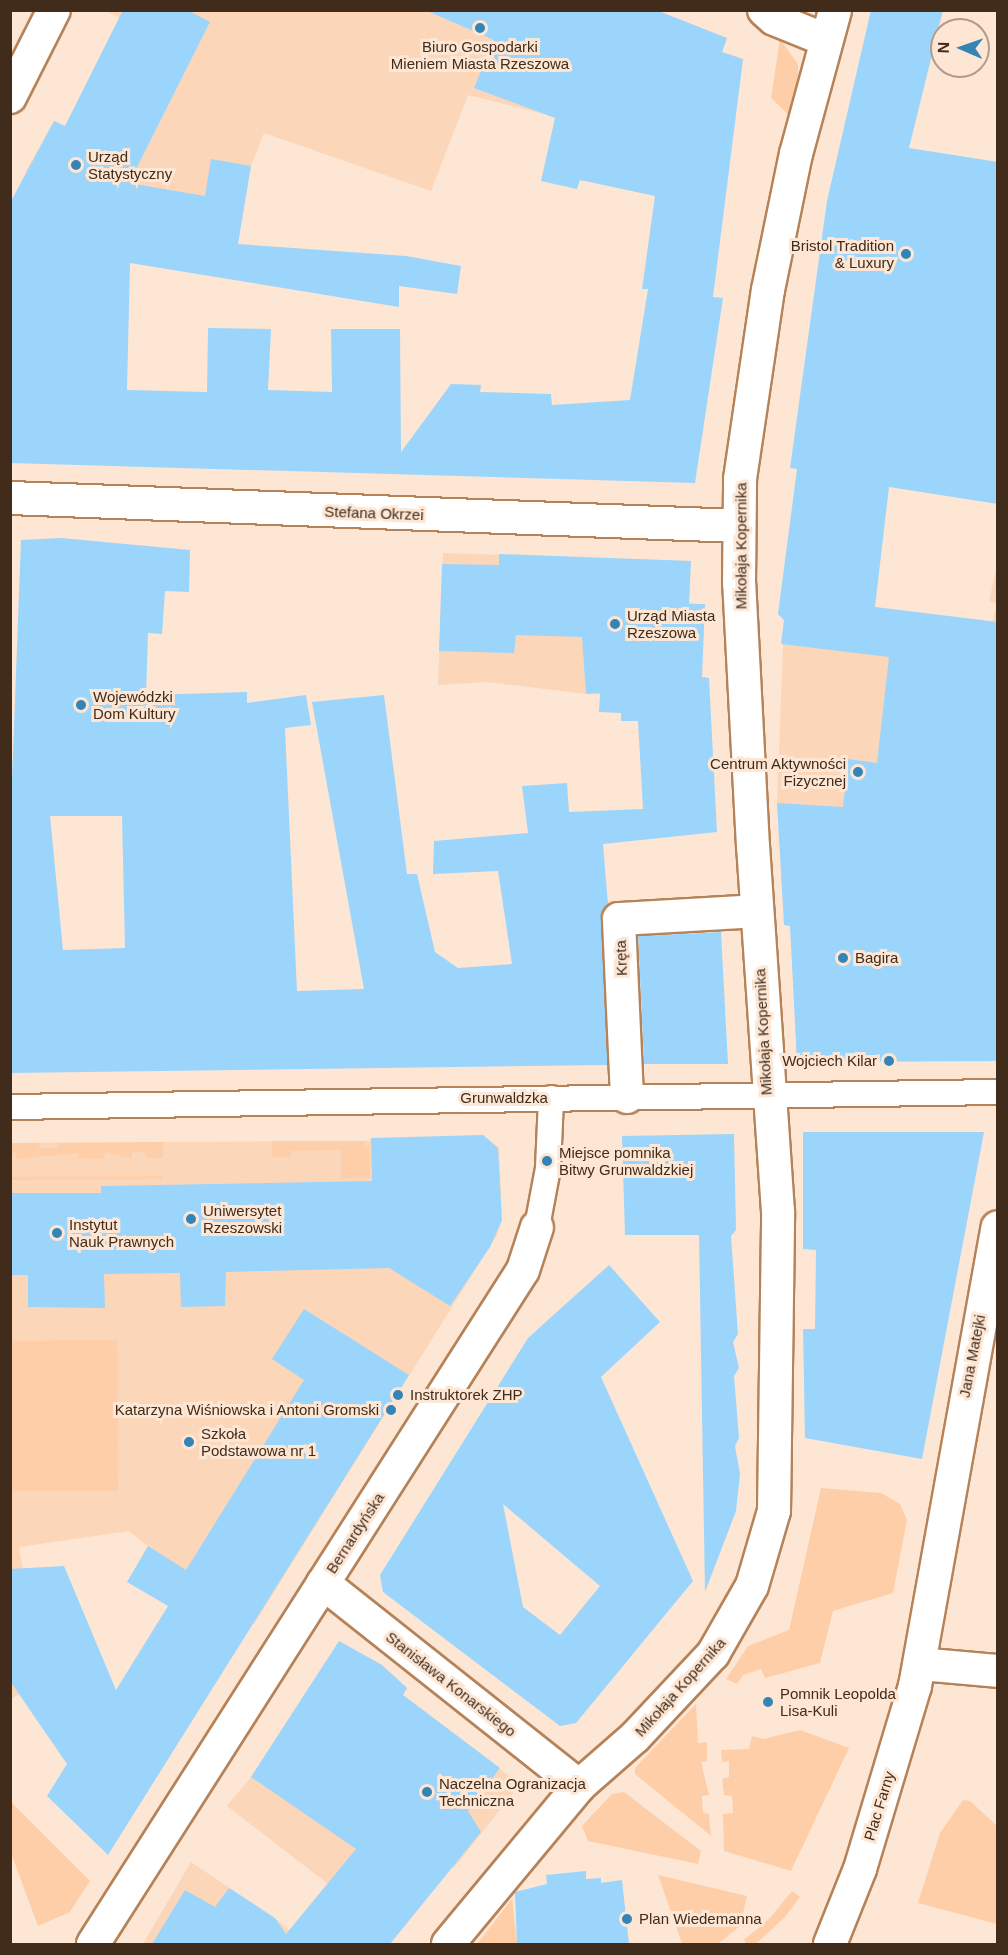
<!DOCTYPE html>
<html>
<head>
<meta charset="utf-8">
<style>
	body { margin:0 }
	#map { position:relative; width:1008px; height:1955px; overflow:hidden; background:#fde6d4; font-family:Helvetica,sans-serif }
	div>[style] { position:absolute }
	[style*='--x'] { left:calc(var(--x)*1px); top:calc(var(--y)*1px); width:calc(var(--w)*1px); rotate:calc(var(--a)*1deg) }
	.built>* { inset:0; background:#fcd6b8 }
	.green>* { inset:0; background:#fecea9 }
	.building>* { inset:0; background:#9cd5fc }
	.roads { filter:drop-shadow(2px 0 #b68258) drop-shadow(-2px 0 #b68258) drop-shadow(0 2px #b68258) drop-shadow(0 -2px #b68258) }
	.pedestrian>* { height:24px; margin:-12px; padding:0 12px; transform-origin:12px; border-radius:12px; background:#fff }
	.minor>* { height:32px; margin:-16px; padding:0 16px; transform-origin:16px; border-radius:16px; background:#fff }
	.dots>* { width:16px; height:16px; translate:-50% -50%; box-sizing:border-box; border:3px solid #fde6d4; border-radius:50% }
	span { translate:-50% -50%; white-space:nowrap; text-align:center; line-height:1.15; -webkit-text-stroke:6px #fde6d4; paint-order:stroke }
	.poi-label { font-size:15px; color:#412b1a }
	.left { translate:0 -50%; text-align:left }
	.right { translate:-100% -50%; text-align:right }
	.street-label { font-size:15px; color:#412b1a }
	.frame { position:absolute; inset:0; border:12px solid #412b1a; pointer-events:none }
	.north { position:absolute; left:930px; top:18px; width:60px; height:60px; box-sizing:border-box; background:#fde6d4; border:2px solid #b29b8a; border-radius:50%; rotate:272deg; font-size:16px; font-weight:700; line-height:24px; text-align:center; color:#412b1a }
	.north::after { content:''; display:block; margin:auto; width:21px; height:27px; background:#3484b5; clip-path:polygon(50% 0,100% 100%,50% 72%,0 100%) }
</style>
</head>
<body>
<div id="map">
	<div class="built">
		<i style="clip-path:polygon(106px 11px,656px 11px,727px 38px,722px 52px,743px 59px,729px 160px,468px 95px,431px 191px,264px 133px,251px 166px,238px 239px,25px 173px,54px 121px,65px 126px,120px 18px)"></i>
		<i style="clip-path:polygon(443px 553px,691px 561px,689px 602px,696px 604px,702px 677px,709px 678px,709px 697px,586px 694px,487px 682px,438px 685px)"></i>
		<i style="clip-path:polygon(997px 566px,996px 1061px,797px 1062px,791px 926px,783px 900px,777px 803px,784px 620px,991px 627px,997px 604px,989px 601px)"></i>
		<i style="clip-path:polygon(483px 1135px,499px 1148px,502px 1220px,497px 1235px,254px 1624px,142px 1556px,148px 1546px,129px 1531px,19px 1547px,42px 1681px,11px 1699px,11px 1143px,364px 1141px)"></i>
		<i style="clip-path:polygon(339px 1642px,382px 1665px,407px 1688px,403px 1695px,520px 1784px,454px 1868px,376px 1826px,328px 1884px,227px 1806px,251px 1777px)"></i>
		<i style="clip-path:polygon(191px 1862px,280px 1922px,303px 1944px,143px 1944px)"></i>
	</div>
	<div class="green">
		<i style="clip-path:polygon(780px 39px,798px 64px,799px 89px,792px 118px,771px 98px)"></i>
		<i style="clip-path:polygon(272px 1141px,364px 1141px,364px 1147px,369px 1146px,370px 1178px,341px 1178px,341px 1150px,291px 1151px,291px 1157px,272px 1157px)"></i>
		<i style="clip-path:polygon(163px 1142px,163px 1158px,147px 1158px,145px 1152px,132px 1152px,132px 1159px,105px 1152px,104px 1159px,79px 1158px,78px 1153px,16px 1159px,16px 1153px,11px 1153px,11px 1143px,40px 1143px,38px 1147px,45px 1149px,59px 1147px,56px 1143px)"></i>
		<i style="clip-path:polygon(162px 1176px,162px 1179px,10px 1180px,11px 1177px)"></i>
		<i style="clip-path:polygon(117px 1340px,118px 1491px,11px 1491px,11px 1341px)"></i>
		<i style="clip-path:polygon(821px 1488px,881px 1493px,900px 1504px,907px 1520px,893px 1593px,833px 1611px,820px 1663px,765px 1678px,761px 1669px,743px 1675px,737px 1684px,726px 1679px,748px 1646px,789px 1630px)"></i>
		<i style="clip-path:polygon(696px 1704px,698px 1743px,707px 1742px,707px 1761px,701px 1762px,709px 1795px,702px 1796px,703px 1813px,709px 1814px,711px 1836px,635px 1774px,635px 1768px)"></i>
		<i style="clip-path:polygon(800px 1730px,849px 1748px,791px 1871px,724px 1851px,723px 1814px,733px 1813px,732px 1796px,724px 1795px,722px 1779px,729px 1777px,729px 1761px,722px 1762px,721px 1750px,749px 1749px,752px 1736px,763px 1739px)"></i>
		<i style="clip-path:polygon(624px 1792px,701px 1851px,698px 1864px,588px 1841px,582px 1826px,612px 1794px)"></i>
		<i style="clip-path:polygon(963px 1800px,970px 1801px,997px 1826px,997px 1924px,918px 1903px,940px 1833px)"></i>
		<i style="clip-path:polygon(11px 1802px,90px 1881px,70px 1912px,38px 1926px,11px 1853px)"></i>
		<i style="clip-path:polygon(658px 1875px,747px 1896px,740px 1926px,718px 1944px,682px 1944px)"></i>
		<i style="clip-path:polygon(792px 1891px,800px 1897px,785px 1917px,756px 1944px,747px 1944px,744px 1940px,769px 1919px)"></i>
		<i style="clip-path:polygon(512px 1899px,517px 1944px,477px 1944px)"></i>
	</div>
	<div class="building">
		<i style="clip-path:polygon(123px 10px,187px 10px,210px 22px,129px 183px,205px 196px,211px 159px,251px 166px,238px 244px,406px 256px,461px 266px,457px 294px,399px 286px,399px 307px,130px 263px,127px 390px,207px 392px,208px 328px,271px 329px,268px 390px,332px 392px,331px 329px,400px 329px,401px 452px,451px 384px,481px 385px,480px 392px,551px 394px,552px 405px,630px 400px,648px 289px,642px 289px,655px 196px,580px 180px,577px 189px,541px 181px,555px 118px,474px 88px,494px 40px,425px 10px,656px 10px,727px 38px,722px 52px,743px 59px,713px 297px,723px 298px,695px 483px,10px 463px,10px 203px,54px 121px,65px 126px)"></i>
		<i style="clip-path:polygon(871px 10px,943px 10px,909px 148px,998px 162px,998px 504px,889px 487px,875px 607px,998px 622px,998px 1061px,797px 1062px,790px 926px,784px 925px,777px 803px,843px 807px,848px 759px,877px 763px,889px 657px,781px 644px,784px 620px,778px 614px,797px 469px,790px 468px,827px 201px)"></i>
		<i style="clip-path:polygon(evenodd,61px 538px,190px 550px,189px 592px,165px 591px,162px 634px,148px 633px,146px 695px,247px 692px,247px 703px,306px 695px,311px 725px,285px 728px,297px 991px,364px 989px,312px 702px,384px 695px,407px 874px,417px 874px,435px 952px,458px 968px,512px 964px,498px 871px,433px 874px,434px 841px,528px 833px,522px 786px,567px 783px,569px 812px,643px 809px,638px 721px,621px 721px,621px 713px,599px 712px,600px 693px,586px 694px,582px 637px,516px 635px,514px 653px,439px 651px,442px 564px,499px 565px,499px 554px,691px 561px,689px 604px,705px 604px,702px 677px,709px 678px,717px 832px,603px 844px,608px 905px,601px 920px,608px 1065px,10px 1073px,10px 833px,21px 540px,61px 538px,50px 816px,122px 816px,125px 948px,63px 950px,50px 816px)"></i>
		<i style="clip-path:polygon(721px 932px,728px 1064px,644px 1064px,638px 936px)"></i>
		<i style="clip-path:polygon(803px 1132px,984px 1132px,922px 1459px,805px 1438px,803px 1329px,815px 1329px,816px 1250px,803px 1249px)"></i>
		<i style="clip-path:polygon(734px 1134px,736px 1230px,731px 1236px,738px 1334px,733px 1342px,739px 1368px,734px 1376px,739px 1438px,735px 1446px,740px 1474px,736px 1511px,705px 1592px,699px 1235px,625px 1235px,622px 1136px)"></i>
		<i style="clip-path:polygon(483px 1135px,498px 1148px,502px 1220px,490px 1247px,450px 1306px,389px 1268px,226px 1272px,225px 1306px,181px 1307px,180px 1273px,104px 1274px,105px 1308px,28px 1307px,28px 1275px,10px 1275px,10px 1193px,101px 1193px,101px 1186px,372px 1181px,371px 1138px)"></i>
		<i style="clip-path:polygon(evenodd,609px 1265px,660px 1322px,601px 1377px,693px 1581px,576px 1723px,560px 1726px,383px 1592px,380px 1575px,528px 1338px,609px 1265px,503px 1504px,600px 1586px,560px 1635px,523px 1607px,503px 1504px)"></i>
		<i style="clip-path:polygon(304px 1309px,409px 1375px,108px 1855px,47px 1796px,67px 1764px,10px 1681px,10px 1569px,64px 1566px,116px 1690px,168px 1606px,127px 1582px,148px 1546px,186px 1570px,304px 1380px,272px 1359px)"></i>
		<i style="clip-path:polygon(339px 1641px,382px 1665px,407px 1688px,403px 1695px,500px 1768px,468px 1811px,481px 1832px,390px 1944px,152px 1944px,185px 1890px,215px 1907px,229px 1888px,275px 1918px,286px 1934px,356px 1849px,251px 1777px)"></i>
		<i style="clip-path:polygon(586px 1871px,586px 1879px,601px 1878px,601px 1883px,622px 1880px,629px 1944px,517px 1944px,515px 1892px,547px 1884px,546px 1875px)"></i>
	</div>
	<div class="roads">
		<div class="pedestrian">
			<i style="--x:10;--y:1107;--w:988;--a:-0.87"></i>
			<i style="--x:537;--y:1227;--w:60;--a:-79.4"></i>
			<i style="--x:548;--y:1168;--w:70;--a:-87.5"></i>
		</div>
		<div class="minor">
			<i style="--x:764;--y:10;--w:13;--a:42"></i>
			<i style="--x:774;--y:19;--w:56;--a:22"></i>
			<i style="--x:10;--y:97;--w:97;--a:-63.2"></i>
			<i style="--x:10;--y:498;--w:729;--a:2.2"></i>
			<i style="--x:627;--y:1097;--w:178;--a:-92.6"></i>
			<i style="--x:619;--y:919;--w:137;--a:-3.3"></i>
			<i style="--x:323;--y:1583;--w:327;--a:38.4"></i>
			<i style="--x:920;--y:1664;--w:78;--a:5.1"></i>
			<i style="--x:93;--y:1944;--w:799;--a:-57.46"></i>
			<i style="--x:523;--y:1270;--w:45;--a:-72"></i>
			<i style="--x:448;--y:1944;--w:205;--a:-50.3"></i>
			<i style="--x:579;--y:1786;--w:74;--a:-41.2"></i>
			<i style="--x:635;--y:1737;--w:114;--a:-46.8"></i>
			<i style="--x:713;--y:1654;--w:78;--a:-60.2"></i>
			<i style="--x:752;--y:1586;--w:78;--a:-73.7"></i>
			<i style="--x:774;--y:1511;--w:299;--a:-89.2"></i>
			<i style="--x:778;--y:1212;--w:366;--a:-93.9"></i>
			<i style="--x:753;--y:847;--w:264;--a:-93"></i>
			<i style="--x:739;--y:583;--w:104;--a:-89.4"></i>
			<i style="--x:740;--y:479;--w:191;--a:-81.6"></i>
			<i style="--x:768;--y:290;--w:139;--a:-78.4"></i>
			<i style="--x:796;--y:154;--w:149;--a:-74.8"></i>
			<i style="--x:830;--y:1944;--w:81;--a:-68.2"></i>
			<i style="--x:860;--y:1869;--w:191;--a:-73.3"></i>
			<i style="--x:915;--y:1686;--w:466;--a:-79.8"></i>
		</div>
	</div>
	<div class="dots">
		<i style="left:480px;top:28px;background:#3484b5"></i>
		<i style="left:76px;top:165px;background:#3484b5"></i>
		<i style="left:906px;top:254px;background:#3484b5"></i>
		<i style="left:615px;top:624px;background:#3484b5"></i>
		<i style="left:81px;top:705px;background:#3484b5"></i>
		<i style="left:858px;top:772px;background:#3484b5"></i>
		<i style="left:843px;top:958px;background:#3484b5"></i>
		<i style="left:889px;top:1061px;background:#3484b5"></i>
		<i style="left:547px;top:1161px;background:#3484b5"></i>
		<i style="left:191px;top:1219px;background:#3484b5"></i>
		<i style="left:57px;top:1233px;background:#3484b5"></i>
		<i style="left:398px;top:1395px;background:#3484b5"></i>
		<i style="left:391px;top:1410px;background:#3484b5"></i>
		<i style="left:189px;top:1442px;background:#3484b5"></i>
		<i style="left:768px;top:1702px;background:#3484b5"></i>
		<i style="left:427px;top:1792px;background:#3484b5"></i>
		<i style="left:627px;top:1919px;background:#3484b5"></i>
	</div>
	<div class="poi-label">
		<span style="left:480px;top:55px">Biuro Gospodarki<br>Mieniem Miasta Rzeszowa</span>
		<span class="left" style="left:88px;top:165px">Urząd<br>Statystyczny</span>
		<span class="right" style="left:894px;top:254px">Bristol Tradition<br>&amp; Luxury</span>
		<span class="left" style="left:627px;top:624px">Urząd Miasta<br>Rzeszowa</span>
		<span class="left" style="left:93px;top:705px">Wojewódzki<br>Dom Kultury</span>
		<span class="right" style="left:846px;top:772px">Centrum Aktywności<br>Fizycznej</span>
		<span class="left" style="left:855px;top:958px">Bagira</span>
		<span class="right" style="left:877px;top:1061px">Wojciech Kilar</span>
		<span class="left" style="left:559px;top:1161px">Miejsce pomnika<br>Bitwy Grunwaldzkiej</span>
		<span class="left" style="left:203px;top:1219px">Uniwersytet<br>Rzeszowski</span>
		<span class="left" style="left:69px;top:1233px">Instytut<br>Nauk Prawnych</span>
		<span class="left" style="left:410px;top:1395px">Instruktorek ZHP</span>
		<span class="right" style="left:379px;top:1410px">Katarzyna Wiśniowska i Antoni Gromski</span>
		<span class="left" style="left:201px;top:1442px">Szkoła<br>Podstawowa nr 1</span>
		<span class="left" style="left:780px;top:1702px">Pomnik Leopolda<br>Lisa-Kuli</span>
		<span class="left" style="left:439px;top:1792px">Naczelna Ogranizacja<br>Techniczna</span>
		<span class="left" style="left:639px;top:1919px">Plan Wiedemanna</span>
	</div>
	<div class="street-label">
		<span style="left:374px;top:513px;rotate:2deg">Stefana Okrzei</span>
		<span style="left:741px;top:546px;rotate:-90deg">Mikołaja Kopernika</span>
		<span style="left:621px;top:958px;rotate:-92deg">Kręta</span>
		<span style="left:763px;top:1032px;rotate:-93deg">Mikołaja Kopernika</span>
		<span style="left:504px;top:1098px">Grunwaldzka</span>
		<span style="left:972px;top:1356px;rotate:-79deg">Jana Matejki</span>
		<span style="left:355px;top:1533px;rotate:-57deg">Bernardyńska</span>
		<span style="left:451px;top:1684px;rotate:38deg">Stanisława Konarskiego</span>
		<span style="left:680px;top:1687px;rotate:-48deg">Mikołaja Kopernika</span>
		<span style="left:879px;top:1806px;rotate:-73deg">Plac Farny</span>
	</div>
	<div class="frame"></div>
	<div class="north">N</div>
</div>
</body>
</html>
